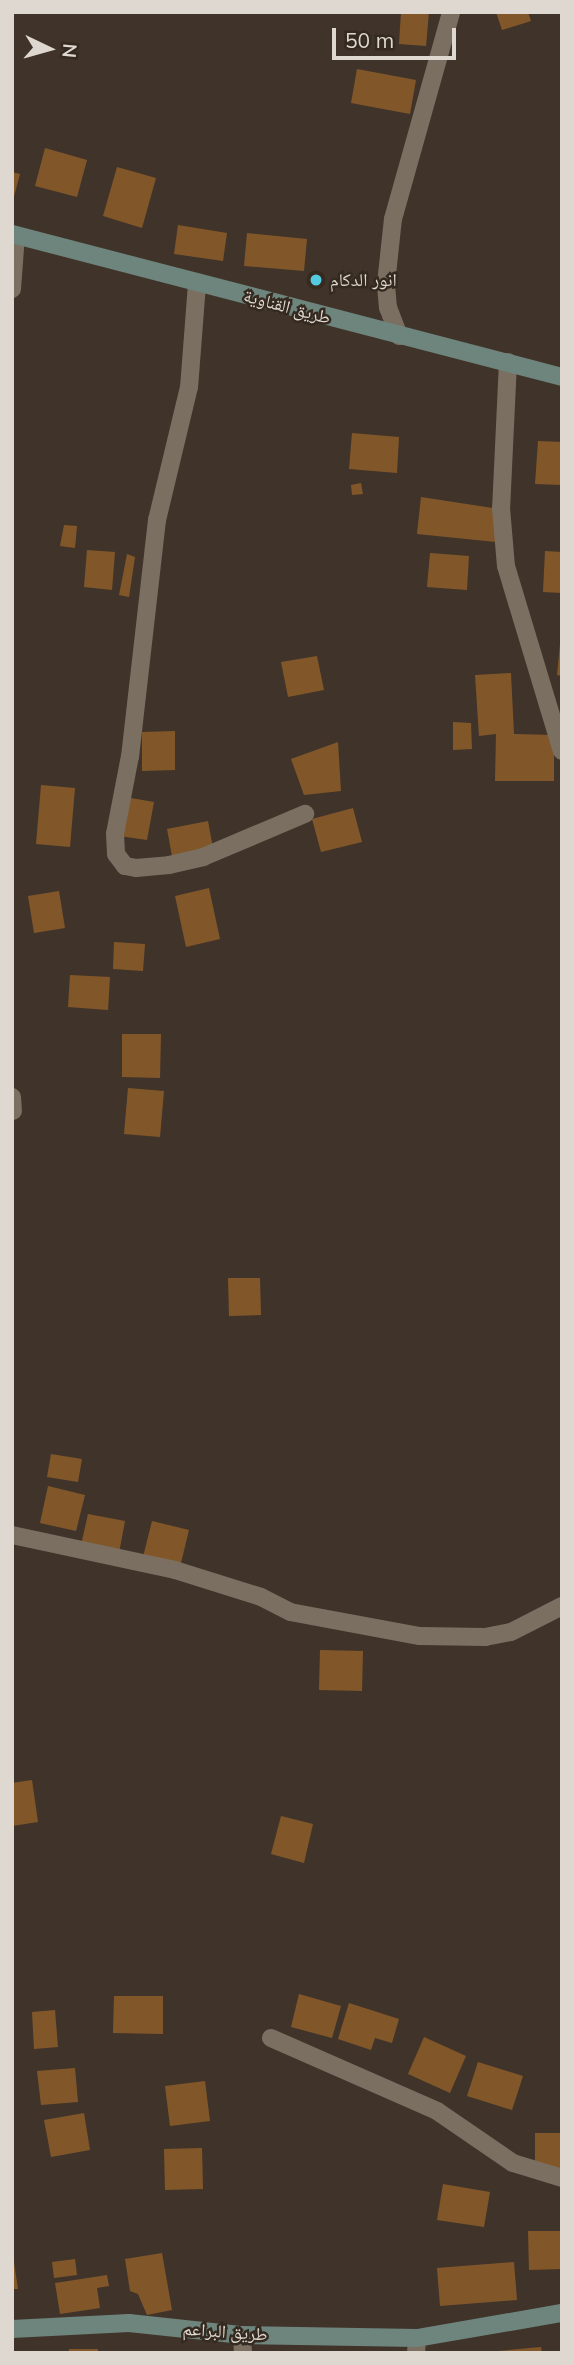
<!DOCTYPE html>
<html>
<head>
<meta charset="utf-8">
<style>
	body { margin:0 }
	#map { position:relative; width:574px; height:2365px; overflow:hidden; background:#40342a; font-family:Mulish,"Noto Naskh Arabic",sans-serif }
	div>[style] { position:absolute }
	[style*='--x'] { left:calc(var(--x)*1px); top:calc(var(--y)*1px); width:calc(var(--w)*1px); rotate:calc(var(--a)*1deg) }
	.building>* { inset:0; background:#81572a }
	.street>* { height:18px; margin:-9px; padding:0 9px; transform-origin:9px; border-radius:9px; background:#7b6f62 }
	.secondary>* { height:18px; margin:-9px; padding:0 9px; transform-origin:9px; border-radius:9px; background:#6e857e }
	.dots>* { width:19px; height:19px; translate:-50% -50%; box-sizing:border-box; border:4px solid #352a20; border-radius:50% }
	span { translate:-50% -50%; white-space:nowrap; text-align:center; line-height:1.15; -webkit-text-stroke:5px #352a20; paint-order:stroke }
	.poi-label { font-size:18px; color:#dfd8d1 }
	.left { translate:0 -50%; text-align:left }
	.street-label { font-size:18px; color:#dfd8d1 }
	.frame { position:absolute; inset:0; border:14px solid #dfd8d1; pointer-events:none }
	.north { position:absolute; left:14px; top:14px; width:70px; height:70px; -webkit-text-stroke:5px #352a20; paint-order:stroke; rotate:95deg; font-size:19px; font-weight:700; line-height:28px; text-align:center; color:#dfd8d1 }
	.north::after { content:''; display:block; margin:auto; width:24px; height:32px; background:#dfd8d1; clip-path:polygon(50% 0,100% 100%,50% 72%,0 100%) }
	.scale { position:absolute; left:332px; top:28px; width:124px; height:32px; box-sizing:border-box; border:4px solid #dfd8d1; border-top:0; padding-left:9px; font-size:21px; line-height:24px; white-space:nowrap; color:#dfd8d1; -webkit-text-stroke:5px #352a20; paint-order:stroke }
</style>
</head>
<body>
<div id="map">
	<div class="building">
		<i style="clip-path:polygon(401px 12px,429px 12px,426px 46px,399px 44px)"></i>
		<i style="clip-path:polygon(496px 12px,528px 12px,531px 21px,502px 30px)"></i>
		<i style="clip-path:polygon(357px 69px,416px 80px,410px 114px,351px 103px)"></i>
		<i style="clip-path:polygon(45px 148px,87px 160px,77px 197px,35px 186px)"></i>
		<i style="clip-path:polygon(117px 167px,156px 178px,142px 228px,103px 216px)"></i>
		<i style="clip-path:polygon(12px 172px,20px 174px,13px 200px,12px 200px)"></i>
		<i style="clip-path:polygon(178px 225px,227px 233px,223px 261px,174px 254px)"></i>
		<i style="clip-path:polygon(247px 233px,307px 239px,304px 271px,244px 266px)"></i>
		<i style="clip-path:polygon(352px 433px,399px 437px,397px 473px,349px 469px)"></i>
		<i style="clip-path:polygon(538px 441px,562px 442px,562px 485px,535px 484px)"></i>
		<i style="clip-path:polygon(361px 483px,363px 494px,352px 495px,351px 485px)"></i>
		<i style="clip-path:polygon(421px 497px,499px 509px,496px 542px,417px 534px)"></i>
		<i style="clip-path:polygon(64px 525px,77px 526px,75px 548px,60px 546px)"></i>
		<i style="clip-path:polygon(87px 550px,115px 552px,112px 590px,84px 587px)"></i>
		<i style="clip-path:polygon(545px 551px,562px 552px,562px 593px,543px 592px)"></i>
		<i style="clip-path:polygon(430px 553px,469px 556px,467px 590px,427px 587px)"></i>
		<i style="clip-path:polygon(127px 554px,135px 557px,129px 597px,119px 595px)"></i>
		<i style="clip-path:polygon(560px 644px,562px 644px,562px 676px,557px 675px)"></i>
		<i style="clip-path:polygon(317px 656px,324px 690px,288px 697px,281px 662px)"></i>
		<i style="clip-path:polygon(511px 673px,514px 734px,554px 735px,554px 781px,495px 781px,496px 734px,479px 736px,475px 675px)"></i>
		<i style="clip-path:polygon(453px 722px,471px 723px,472px 749px,453px 750px)"></i>
		<i style="clip-path:polygon(175px 731px,175px 770px,142px 771px,142px 732px)"></i>
		<i style="clip-path:polygon(338px 742px,341px 791px,304px 795px,291px 759px)"></i>
		<i style="clip-path:polygon(41px 785px,75px 788px,70px 847px,36px 844px)"></i>
		<i style="clip-path:polygon(125px 797px,154px 802px,147px 840px,119px 836px)"></i>
		<i style="clip-path:polygon(353px 808px,362px 842px,321px 852px,312px 819px)"></i>
		<i style="clip-path:polygon(208px 821px,213px 848px,172px 856px,167px 829px)"></i>
		<i style="clip-path:polygon(209px 888px,220px 939px,186px 947px,175px 896px)"></i>
		<i style="clip-path:polygon(59px 891px,65px 928px,34px 933px,28px 896px)"></i>
		<i style="clip-path:polygon(114px 942px,145px 944px,143px 971px,113px 969px)"></i>
		<i style="clip-path:polygon(70px 975px,110px 977px,108px 1010px,68px 1007px)"></i>
		<i style="clip-path:polygon(122px 1034px,161px 1034px,160px 1078px,122px 1077px)"></i>
		<i style="clip-path:polygon(128px 1088px,164px 1091px,160px 1137px,124px 1134px)"></i>
		<i style="clip-path:polygon(228px 1278px,260px 1278px,261px 1315px,229px 1316px)"></i>
		<i style="clip-path:polygon(51px 1454px,82px 1459px,78px 1482px,47px 1477px)"></i>
		<i style="clip-path:polygon(48px 1486px,85px 1495px,76px 1531px,40px 1523px)"></i>
		<i style="clip-path:polygon(88px 1514px,125px 1521px,119px 1553px,81px 1545px)"></i>
		<i style="clip-path:polygon(152px 1521px,189px 1530px,180px 1567px,143px 1557px)"></i>
		<i style="clip-path:polygon(320px 1650px,363px 1651px,362px 1691px,319px 1690px)"></i>
		<i style="clip-path:polygon(32px 1780px,38px 1822px,12px 1826px,12px 1783px)"></i>
		<i style="clip-path:polygon(281px 1816px,313px 1824px,304px 1863px,271px 1854px)"></i>
		<i style="clip-path:polygon(299px 1994px,341px 2006px,332px 2038px,291px 2027px)"></i>
		<i style="clip-path:polygon(114px 1996px,163px 1996px,163px 2034px,113px 2033px)"></i>
		<i style="clip-path:polygon(349px 2003px,399px 2019px,392px 2043px,375px 2038px,371px 2050px,338px 2039px)"></i>
		<i style="clip-path:polygon(55px 2010px,58px 2047px,34px 2049px,32px 2012px)"></i>
		<i style="clip-path:polygon(424px 2037px,466px 2056px,450px 2093px,408px 2074px)"></i>
		<i style="clip-path:polygon(478px 2062px,523px 2076px,512px 2110px,467px 2096px)"></i>
		<i style="clip-path:polygon(75px 2068px,78px 2102px,41px 2105px,37px 2071px)"></i>
		<i style="clip-path:polygon(205px 2081px,210px 2121px,170px 2126px,165px 2086px)"></i>
		<i style="clip-path:polygon(84px 2113px,90px 2150px,51px 2157px,44px 2120px)"></i>
		<i style="clip-path:polygon(535px 2133px,562px 2133px,562px 2171px,535px 2171px)"></i>
		<i style="clip-path:polygon(202px 2148px,203px 2189px,165px 2190px,164px 2149px)"></i>
		<i style="clip-path:polygon(443px 2184px,490px 2192px,484px 2227px,437px 2220px)"></i>
		<i style="clip-path:polygon(528px 2231px,562px 2231px,562px 2269px,529px 2270px)"></i>
		<i style="clip-path:polygon(12px 2249px,18px 2289px,12px 2289px)"></i>
		<i style="clip-path:polygon(162px 2253px,172px 2310px,147px 2315px,138px 2294px,130px 2291px,125px 2259px)"></i>
		<i style="clip-path:polygon(75px 2259px,77px 2275px,54px 2278px,52px 2262px)"></i>
		<i style="clip-path:polygon(514px 2262px,517px 2300px,440px 2306px,437px 2268px)"></i>
		<i style="clip-path:polygon(107px 2275px,109px 2286px,97px 2288px,100px 2308px,60px 2314px,55px 2283px)"></i>
		<i style="clip-path:polygon(541px 2347px,542px 2353px,498px 2353px,498px 2351px)"></i>
		<i style="clip-path:polygon(69px 2349px,98px 2349px,98px 2353px,69px 2353px)"></i>
	</div>
	<div class="street">
		<i style="--x:197;--y:284;--w:103;--a:94.4"></i>
		<i style="--x:189;--y:387;--w:137;--a:103.5"></i>
		<i style="--x:157;--y:520;--w:238;--a:96.5"></i>
		<i style="--x:130;--y:756;--w:79;--a:100.9"></i>
		<i style="--x:115;--y:834;--w:20;--a:87"></i>
		<i style="--x:116;--y:854;--w:15;--a:53"></i>
		<i style="--x:125;--y:866;--w:11;--a:10"></i>
		<i style="--x:136;--y:868;--w:33;--a:-5"></i>
		<i style="--x:169;--y:865;--w:35;--a:-13"></i>
		<i style="--x:203;--y:857;--w:111;--a:-22.9"></i>
		<i style="--x:12;--y:289;--w:54;--a:-85.8"></i>
		<i style="--x:399;--y:336;--w:30;--a:-111"></i>
		<i style="--x:388;--y:308;--w:24;--a:-95"></i>
		<i style="--x:386;--y:284;--w:65;--a:-83.9"></i>
		<i style="--x:393;--y:219;--w:215;--a:-74.3"></i>
		<i style="--x:508;--y:362;--w:146;--a:92.7"></i>
		<i style="--x:501;--y:508;--w:58;--a:85.1"></i>
		<i style="--x:506;--y:566;--w:193;--a:73.2"></i>
		<i style="--x:12;--y:1097;--w:14;--a:86"></i>
		<i style="--x:12;--y:1535;--w:167;--a:12.1"></i>
		<i style="--x:175;--y:1570;--w:90;--a:17.4"></i>
		<i style="--x:261;--y:1597;--w:33;--a:27"></i>
		<i style="--x:290;--y:1612;--w:132;--a:10.5"></i>
		<i style="--x:420;--y:1636;--w:65;--a:0.9"></i>
		<i style="--x:485;--y:1637;--w:26;--a:-11"></i>
		<i style="--x:511;--y:1632;--w:57;--a:-27"></i>
		<i style="--x:271;--y:2038;--w:181;--a:23.7"></i>
		<i style="--x:437;--y:2111;--w:92;--a:34.4"></i>
		<i style="--x:513;--y:2163;--w:51;--a:17"></i>
		<i style="--x:242;--y:2335;--w:18;--a:87"></i>
		<i style="--x:416;--y:2353;--w:15;--a:-86"></i>
	</div>
	<div class="secondary">
		<i style="--x:12;--y:234;--w:568;--a:14.57"></i>
		<i style="--x:12;--y:2329;--w:117;--a:-2.9"></i>
		<i style="--x:129;--y:2323;--w:114;--a:6.1"></i>
		<i style="--x:242;--y:2335;--w:175;--a:1"></i>
		<i style="--x:417;--y:2338;--w:147;--a:-9.8"></i>
	</div>
	<div class="dots">
		<i style="left:316px;top:280px;background:#54cade"></i>
	</div>
	<div class="poi-label">
		<span class="left" style="left:330px;top:280px">انور الدكام</span>
	</div>
	<div class="street-label">
		<span style="left:287px;top:307px;rotate:15deg">طريق القناوية</span>
		<span style="left:225px;top:2332px;rotate:4deg">طريق البراعم</span>
	</div>
	<div class="frame"></div>
	<div class="north">N</div>
	<div class="scale">50 m</div>
</div>
</body>
</html>
